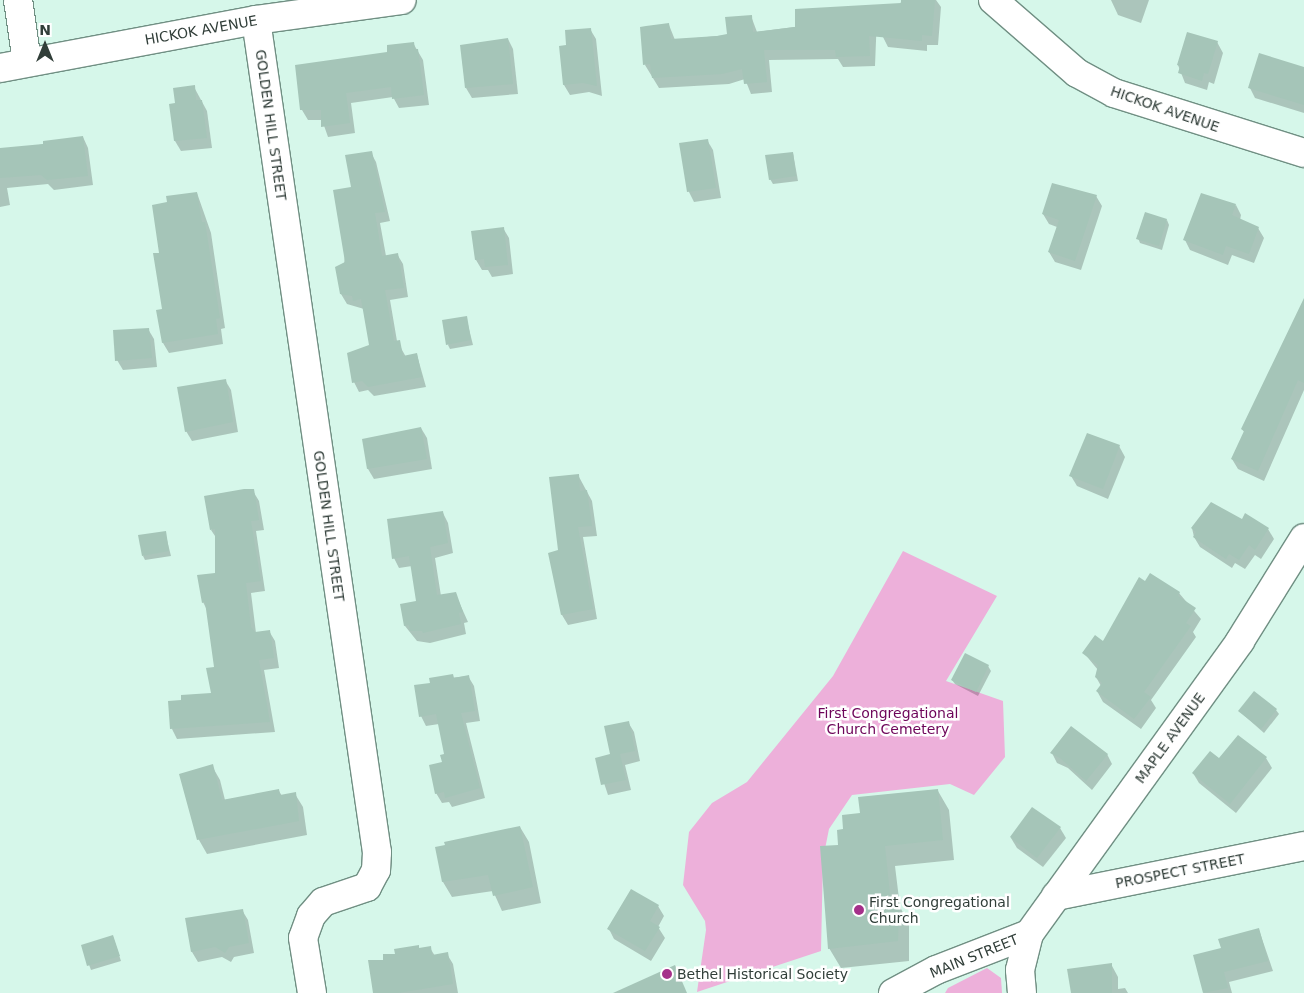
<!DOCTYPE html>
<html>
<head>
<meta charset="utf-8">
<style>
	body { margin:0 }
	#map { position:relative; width:1304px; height:993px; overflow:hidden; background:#d6f7ea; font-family:"DejaVu Sans",sans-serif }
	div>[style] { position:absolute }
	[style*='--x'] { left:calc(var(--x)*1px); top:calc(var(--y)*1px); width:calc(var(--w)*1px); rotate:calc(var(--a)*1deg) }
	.green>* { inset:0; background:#edb0da }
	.shadow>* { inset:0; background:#0003 }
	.building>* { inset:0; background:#a5c5b8 }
	.roads { filter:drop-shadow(1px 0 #708f83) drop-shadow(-1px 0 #708f83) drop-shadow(0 1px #708f83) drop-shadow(0 -1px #708f83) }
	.minor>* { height:28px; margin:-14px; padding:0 14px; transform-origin:14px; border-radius:14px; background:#fff }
	.major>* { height:28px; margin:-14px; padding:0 14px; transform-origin:14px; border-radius:14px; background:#fff }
	.dots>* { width:14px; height:14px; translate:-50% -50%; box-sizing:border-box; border:2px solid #fff; border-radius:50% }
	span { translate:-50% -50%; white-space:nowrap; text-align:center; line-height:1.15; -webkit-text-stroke:5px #fff; paint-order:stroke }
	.street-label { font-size:14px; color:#313e39 }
	.park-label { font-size:14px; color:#6d0459 }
	.poi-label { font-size:14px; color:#313e39 }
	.left { translate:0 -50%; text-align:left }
	.north { position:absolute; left:20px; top:20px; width:50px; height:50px; -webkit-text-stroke:4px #fff; paint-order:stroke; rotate:0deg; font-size:14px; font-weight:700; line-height:20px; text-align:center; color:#313e39 }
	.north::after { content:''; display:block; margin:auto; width:18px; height:22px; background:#313e39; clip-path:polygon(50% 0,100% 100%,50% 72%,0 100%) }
</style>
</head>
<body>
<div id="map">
	<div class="green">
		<i style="clip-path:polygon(903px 551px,997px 596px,946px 681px,1003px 701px,1005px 757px,974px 795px,950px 784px,852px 795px,829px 829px,823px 859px,821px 951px,697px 992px,706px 930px,705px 921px,683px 885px,689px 832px,712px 803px,747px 782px,833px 676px)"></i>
		<i style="clip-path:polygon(987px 968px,1001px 978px,1002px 993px,945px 993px,948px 988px)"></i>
	</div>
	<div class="shadow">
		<i style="clip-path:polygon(902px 0,936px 0,941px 7px,938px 45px,927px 45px,927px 51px,888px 47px,883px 37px)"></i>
		<i style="clip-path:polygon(1111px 0,1149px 0,1141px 23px,1118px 15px)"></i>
		<i style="clip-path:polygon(751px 16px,757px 32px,877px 16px,875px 66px,843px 67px,838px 59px,769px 60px,772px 92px,751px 94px,745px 79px,729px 84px,659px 88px,645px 65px,669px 25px,675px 40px,728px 35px)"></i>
		<i style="clip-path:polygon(590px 29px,596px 39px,602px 96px,589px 92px,570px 95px,564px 85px,567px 47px)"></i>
		<i style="clip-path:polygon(508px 39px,513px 49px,518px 94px,472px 98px,466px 88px)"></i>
		<i style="clip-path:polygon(1217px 42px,1223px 53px,1214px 84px,1209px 82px,1207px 90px,1185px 83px,1178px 65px)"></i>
		<i style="clip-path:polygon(413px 43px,423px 60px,429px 105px,399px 108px,393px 97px,351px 103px,355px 133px,328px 137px,322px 120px,308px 120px,302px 110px,389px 53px)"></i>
		<i style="clip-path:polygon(1304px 69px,1304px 113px,1255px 98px,1250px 88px)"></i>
		<i style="clip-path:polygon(194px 87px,207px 111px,212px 148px,181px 151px,175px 141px,176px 105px)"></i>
		<i style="clip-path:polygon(83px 137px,88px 148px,93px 185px,54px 190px,48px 184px,7px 188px,10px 205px,0 207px,0 152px)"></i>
		<i style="clip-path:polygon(707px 140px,713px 150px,721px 198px,694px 202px,689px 192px,681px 144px)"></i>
		<i style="clip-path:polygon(371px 153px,376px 162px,390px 221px,380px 223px,386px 256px,397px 254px,403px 264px,408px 297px,390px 300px,397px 341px,406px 357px,417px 355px,426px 387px,374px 396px,368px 390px,359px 392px,354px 382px,370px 346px,364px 309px,347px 304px,341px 294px,352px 188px)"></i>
		<i style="clip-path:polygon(793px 153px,798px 181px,773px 184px,770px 179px)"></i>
		<i style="clip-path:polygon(197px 193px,211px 233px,225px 328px,221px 329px,223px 344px,169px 353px,163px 343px,161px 254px,168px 203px)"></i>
		<i style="clip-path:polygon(1096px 196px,1102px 206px,1081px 270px,1055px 262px,1049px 252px,1057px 227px,1049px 224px,1043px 214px)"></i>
		<i style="clip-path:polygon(1236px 205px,1241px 215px,1240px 220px,1258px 228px,1264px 238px,1254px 263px,1232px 255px,1228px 265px,1190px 250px,1185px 240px)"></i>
		<i style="clip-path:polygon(1167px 220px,1169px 225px,1162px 250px,1140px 243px,1138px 238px)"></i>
		<i style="clip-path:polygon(503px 228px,509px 238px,513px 274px,492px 277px,488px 270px,482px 270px,476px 260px,472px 232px)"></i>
		<i style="clip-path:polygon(1304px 315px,1304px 390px,1264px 481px,1238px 469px,1232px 459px,1245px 433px,1242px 429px)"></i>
		<i style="clip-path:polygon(466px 317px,473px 345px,450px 349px,448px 345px)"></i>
		<i style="clip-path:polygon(148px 329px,154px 339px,157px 367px,123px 370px,117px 360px)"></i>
		<i style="clip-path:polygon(225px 380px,231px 390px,238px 432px,192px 441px,186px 431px)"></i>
		<i style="clip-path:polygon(421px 428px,427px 438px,432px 469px,374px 479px,368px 469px,364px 440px)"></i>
		<i style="clip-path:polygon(1119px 446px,1125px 457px,1108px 499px,1077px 486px,1071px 476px)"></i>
		<i style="clip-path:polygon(578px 475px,592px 501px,597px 536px,583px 537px,597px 619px,568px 625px,562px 615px,559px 551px)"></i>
		<i style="clip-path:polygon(253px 491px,259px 501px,264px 530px,256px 531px,265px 591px,251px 593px,256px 633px,269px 631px,275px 641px,279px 668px,264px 670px,275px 732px,177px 739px,172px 729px,183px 701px,212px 694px,215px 668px,207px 610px,203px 602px,217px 574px,217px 539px,211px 530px)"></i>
		<i style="clip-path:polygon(443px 513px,448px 523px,453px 553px,435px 558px,441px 596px,455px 593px,468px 622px,464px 623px,466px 634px,430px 643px,417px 641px,405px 626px,401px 605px,418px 602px,412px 566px,399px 568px,394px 558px)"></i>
		<i style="clip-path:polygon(1242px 521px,1268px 529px,1274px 539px,1261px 559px,1255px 555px,1245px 569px,1235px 563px,1232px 568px,1200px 547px,1194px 537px,1192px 528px)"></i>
		<i style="clip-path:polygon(165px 532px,171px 556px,145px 560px,143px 556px)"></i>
		<i style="clip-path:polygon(1179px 593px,1201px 619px,1193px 632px,1196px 637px,1151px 700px,1156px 708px,1141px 729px,1103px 702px,1097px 691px,1101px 686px,1096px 677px,1098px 670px,1084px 653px)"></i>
		<i style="clip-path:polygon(988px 666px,991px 671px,978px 696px,955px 684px,952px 680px)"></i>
		<i style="clip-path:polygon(468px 676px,474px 686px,480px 721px,466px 723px,485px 798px,452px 807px,449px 802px,442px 803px,436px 793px,445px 755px,439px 724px,426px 726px,421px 716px,431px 680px)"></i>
		<i style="clip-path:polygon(1276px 710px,1279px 714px,1264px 733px,1239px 711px)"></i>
		<i style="clip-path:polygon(628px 722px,634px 732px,640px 761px,625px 765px,631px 790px,608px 795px,596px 759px,612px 755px)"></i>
		<i style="clip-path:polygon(1052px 753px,1107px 754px,1112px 764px,1092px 790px,1068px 768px,1057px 763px)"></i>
		<i style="clip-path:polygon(1266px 758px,1272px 768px,1236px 813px,1199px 783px,1193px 773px,1219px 760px)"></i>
		<i style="clip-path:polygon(212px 766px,220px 780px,225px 800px,279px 791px,282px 796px,295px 794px,303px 807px,307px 835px,207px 854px,199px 840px,181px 775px)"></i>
		<i style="clip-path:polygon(938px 791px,949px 810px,954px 860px,895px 866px,900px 907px,909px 924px,909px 961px,841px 968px,829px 948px,839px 846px,845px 831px,861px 814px)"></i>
		<i style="clip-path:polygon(520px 827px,529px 842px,541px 903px,502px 911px,493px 891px,452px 897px,443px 882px,436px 848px)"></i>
		<i style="clip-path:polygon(1060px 828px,1066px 838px,1043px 867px,1017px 848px,1011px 838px)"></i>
		<i style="clip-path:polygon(658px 906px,664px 916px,658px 927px,665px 938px,651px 961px,614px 939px,609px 929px)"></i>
		<i style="clip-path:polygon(242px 910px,248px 920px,254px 953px,234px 957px,231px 962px,222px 957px,198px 962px,192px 952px,187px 919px)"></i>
		<i style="clip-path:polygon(1259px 930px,1273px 971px,1229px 982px,1232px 993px,1204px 993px,1194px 956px,1222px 949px)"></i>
		<i style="clip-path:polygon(113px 937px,121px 961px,91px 970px,82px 946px)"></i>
		<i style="clip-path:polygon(418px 946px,420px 949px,430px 948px,435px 956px,447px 954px,453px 964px,458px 993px,375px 993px,385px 961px)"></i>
		<i style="clip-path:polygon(1111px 964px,1118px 977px,1118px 989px,1125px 988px,1128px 993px,1072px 993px)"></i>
	</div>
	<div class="building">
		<i style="clip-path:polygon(901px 0,935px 0,932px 36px,922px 35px,922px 41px,869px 36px,870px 56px,836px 57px,835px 50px,764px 50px,767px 82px,744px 84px,742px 69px,722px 74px,652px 78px,650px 64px,643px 65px,640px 27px,646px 26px,669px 23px,671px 39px,717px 36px,727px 34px,725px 17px,752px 15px,753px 32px,795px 27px,795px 9px,901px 3px)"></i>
		<i style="clip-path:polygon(591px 28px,597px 86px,583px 83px,563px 85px,559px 46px,566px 45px,565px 30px)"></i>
		<i style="clip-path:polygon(1187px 32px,1218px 41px,1208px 74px,1204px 73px,1202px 81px,1178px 73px,1180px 66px,1177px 65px)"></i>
		<i style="clip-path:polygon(508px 38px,513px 84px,465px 88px,460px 45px)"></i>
		<i style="clip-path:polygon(414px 42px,415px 49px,418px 49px,424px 95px,392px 99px,391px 87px,346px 93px,350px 123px,321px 127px,321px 110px,300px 110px,295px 65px,387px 52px,387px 45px)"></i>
		<i style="clip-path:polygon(1259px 53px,1304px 67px,1304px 105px,1248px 88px)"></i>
		<i style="clip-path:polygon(195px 85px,196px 100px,202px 100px,207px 138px,174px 141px,169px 104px,175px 103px,173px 88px)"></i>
		<i style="clip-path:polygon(83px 136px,88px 176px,47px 180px,41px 175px,0 178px,0 148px,43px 144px,43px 141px)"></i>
		<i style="clip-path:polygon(708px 139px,716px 188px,687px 192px,679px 143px)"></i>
		<i style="clip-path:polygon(372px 151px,385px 212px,375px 213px,382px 256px,398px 253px,404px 288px,385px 290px,394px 341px,400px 340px,403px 356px,417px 353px,422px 377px,368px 387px,362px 381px,352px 383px,347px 353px,369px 345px,361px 299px,353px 301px,352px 296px,340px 294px,335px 267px,345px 262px,333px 190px,351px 187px,345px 155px)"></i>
		<i style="clip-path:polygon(793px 152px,796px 176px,769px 180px,765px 155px)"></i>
		<i style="clip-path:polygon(1052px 183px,1097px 195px,1075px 261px,1048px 252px,1059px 220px,1042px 214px)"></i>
		<i style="clip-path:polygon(197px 192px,202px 222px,205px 222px,220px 318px,216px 319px,218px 334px,162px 343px,156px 310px,162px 309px,153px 253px,159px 253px,152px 205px,167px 202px,166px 196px)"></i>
		<i style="clip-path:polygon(1201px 193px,1236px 204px,1232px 215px,1259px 227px,1249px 254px,1226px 246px,1223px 255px,1183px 240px)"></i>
		<i style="clip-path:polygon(1145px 212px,1167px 219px,1159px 246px,1136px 239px)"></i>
		<i style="clip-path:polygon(504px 227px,508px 265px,485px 267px,484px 259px,475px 260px,471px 231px)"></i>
		<i style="clip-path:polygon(1304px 298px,1304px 383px,1298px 380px,1258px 471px,1231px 459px,1244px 431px,1241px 429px)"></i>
		<i style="clip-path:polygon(467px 316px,471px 340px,446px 345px,442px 320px)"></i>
		<i style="clip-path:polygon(149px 328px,152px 358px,115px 361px,113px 330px)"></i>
		<i style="clip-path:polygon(226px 379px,233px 422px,185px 432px,177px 387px)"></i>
		<i style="clip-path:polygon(421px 427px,427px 459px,367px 469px,362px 439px)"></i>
		<i style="clip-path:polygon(1087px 433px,1120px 445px,1103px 489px,1069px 476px)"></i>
		<i style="clip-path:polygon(579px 474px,580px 491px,587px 490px,592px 526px,578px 527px,593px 609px,561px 615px,548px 553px,558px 550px,549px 477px)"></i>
		<i style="clip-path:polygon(244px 489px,254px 489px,259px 520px,251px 521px,261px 581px,246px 583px,251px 627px,255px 632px,270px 630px,274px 658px,259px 660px,270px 722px,170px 729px,168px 701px,181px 700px,181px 695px,211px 693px,206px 668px,214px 667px,205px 602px,202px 603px,197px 575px,215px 573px,215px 529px,210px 530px,204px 496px)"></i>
		<i style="clip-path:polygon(1211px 502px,1242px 519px,1245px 513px,1269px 528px,1255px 550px,1249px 545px,1239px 560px,1229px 554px,1226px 559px,1193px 537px,1196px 532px,1191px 528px)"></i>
		<i style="clip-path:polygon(443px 511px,448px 543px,430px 547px,437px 595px,456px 592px,463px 612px,459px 613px,461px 624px,423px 633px,422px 631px,410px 631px,409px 625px,404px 626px,400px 604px,416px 601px,409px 556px,392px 559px,387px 519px)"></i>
		<i style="clip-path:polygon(166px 531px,169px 551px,142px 556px,138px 535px)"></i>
		<i style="clip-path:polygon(1150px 573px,1180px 592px,1178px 596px,1196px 608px,1186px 623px,1191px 626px,1144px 692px,1151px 697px,1134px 719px,1096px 691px,1102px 683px,1095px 677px,1098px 665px,1082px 653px,1095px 635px,1103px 641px,1139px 577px,1145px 581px)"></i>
		<i style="clip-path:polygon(965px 653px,989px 665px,976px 692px,951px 680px)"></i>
		<i style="clip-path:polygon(453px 674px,454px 678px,469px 675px,475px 711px,461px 713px,480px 788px,445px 798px,444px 792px,435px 794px,429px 765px,442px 762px,440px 755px,444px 754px,436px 714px,419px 717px,414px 685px,430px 683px,429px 678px)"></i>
		<i style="clip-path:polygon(1254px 691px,1277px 709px,1261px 729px,1238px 711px)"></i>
		<i style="clip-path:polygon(629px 721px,635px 751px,620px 754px,626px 780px,601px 785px,595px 758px,610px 754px,604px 726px)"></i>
		<i style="clip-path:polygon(1071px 726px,1108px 754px,1086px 781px,1060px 758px,1050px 753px)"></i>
		<i style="clip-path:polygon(1238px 735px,1267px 757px,1230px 804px,1192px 773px,1210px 751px,1219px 758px)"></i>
		<i style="clip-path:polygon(213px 764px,222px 800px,279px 789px,280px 795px,296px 792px,299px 821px,197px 840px,179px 774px)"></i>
		<i style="clip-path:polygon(938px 789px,943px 840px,885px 846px,891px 904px,899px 903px,898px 941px,828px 949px,820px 846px,838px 845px,837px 830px,843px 829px,842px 815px,860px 813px,858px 797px)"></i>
		<i style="clip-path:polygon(1032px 807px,1061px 827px,1037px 858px,1010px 837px)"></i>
		<i style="clip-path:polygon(520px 826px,533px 887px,493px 896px,488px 875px,442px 882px,435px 847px,445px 845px,444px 842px)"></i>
		<i style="clip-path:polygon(631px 889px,659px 905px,650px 921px,660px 927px,645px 951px,607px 929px)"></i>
		<i style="clip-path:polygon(243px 909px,249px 943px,229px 947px,225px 953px,215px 947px,191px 952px,185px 918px)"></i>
		<i style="clip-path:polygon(1259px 928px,1268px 961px,1224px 972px,1228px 988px,1203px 993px,1193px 955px,1221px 948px,1218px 939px)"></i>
		<i style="clip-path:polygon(113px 935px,120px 956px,87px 966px,81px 945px)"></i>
		<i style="clip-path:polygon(419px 945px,419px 948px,431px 946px,432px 955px,448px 952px,453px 984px,398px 993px,373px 993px,368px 960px,383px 960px,383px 954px,395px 954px,394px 949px)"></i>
		<i style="clip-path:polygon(1112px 963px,1112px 993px,1071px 993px,1067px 969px)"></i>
		<i style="clip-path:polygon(675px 965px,687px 993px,613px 993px)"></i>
	</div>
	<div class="roads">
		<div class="minor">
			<i style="--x:18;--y:0;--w:63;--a:81.7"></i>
			<i style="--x:993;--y:0;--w:111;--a:41"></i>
			<i style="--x:1077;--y:73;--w:42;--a:28.4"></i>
			<i style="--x:1114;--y:93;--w:199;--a:17.5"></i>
			<i style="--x:256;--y:20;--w:841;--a:81.73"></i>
			<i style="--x:377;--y:852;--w:18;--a:93"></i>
			<i style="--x:376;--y:870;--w:19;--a:118"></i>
			<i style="--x:367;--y:887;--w:46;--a:161.2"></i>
			<i style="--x:323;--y:902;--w:18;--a:131"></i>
			<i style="--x:311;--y:916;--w:23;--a:110"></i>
			<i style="--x:303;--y:938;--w:56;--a:80.7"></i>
			<i style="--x:0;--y:68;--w:260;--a:-10.6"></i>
			<i style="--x:256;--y:20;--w:147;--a:-7.8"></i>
			<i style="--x:1056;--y:896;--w:253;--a:-11.4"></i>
			<i style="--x:893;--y:993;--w:49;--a:-28.1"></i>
			<i style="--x:936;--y:970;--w:100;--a:-21.2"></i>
		</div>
		<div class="major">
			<i style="--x:1022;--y:993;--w:23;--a:-95"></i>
			<i style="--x:1020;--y:970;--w:37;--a:-76"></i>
			<i style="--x:1029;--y:934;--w:361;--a:-54.2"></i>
			<i style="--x:1240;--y:641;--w:121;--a:-58.1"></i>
		</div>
	</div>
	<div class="dots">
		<i style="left:859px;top:910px;background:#a5308a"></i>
		<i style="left:667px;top:974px;background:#a5308a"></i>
	</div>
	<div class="street-label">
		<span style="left:201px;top:30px;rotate:-10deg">HICKOK AVENUE</span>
		<span style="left:1165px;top:109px;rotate:19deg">HICKOK AVENUE</span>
		<span style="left:271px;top:125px;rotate:82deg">GOLDEN HILL STREET</span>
		<span style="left:329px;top:526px;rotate:82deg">GOLDEN HILL STREET</span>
		<span style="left:1170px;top:738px;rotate:-54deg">MAPLE AVENUE</span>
		<span style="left:1180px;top:871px;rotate:-11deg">PROSPECT STREET</span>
		<span style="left:974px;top:956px;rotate:-22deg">MAIN STREET</span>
	</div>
	<div class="park-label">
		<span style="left:888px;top:721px">First Congregational<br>Church Cemetery</span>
	</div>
	<div class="poi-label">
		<span class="left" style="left:869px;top:910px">First Congregational<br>Church</span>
		<span class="left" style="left:677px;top:974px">Bethel Historical Society</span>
	</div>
	<div class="north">N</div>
</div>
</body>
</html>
